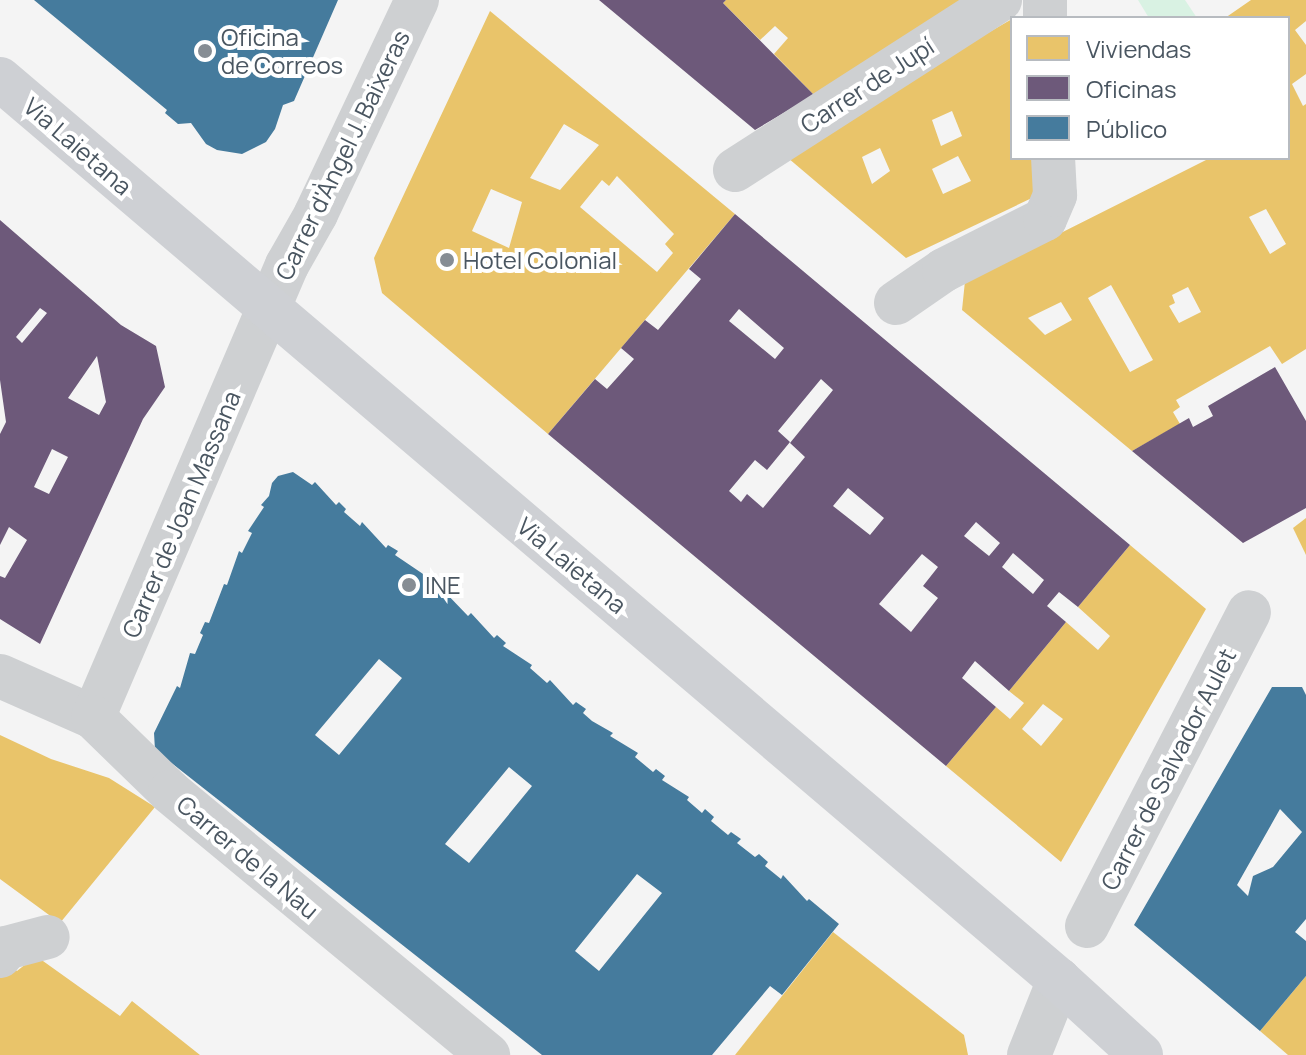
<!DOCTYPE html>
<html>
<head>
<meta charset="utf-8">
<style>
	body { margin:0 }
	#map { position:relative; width:1306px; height:1055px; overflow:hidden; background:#f4f4f4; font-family:Manrope,sans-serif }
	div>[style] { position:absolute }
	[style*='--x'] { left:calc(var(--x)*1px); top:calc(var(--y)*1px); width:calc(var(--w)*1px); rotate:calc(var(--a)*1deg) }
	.green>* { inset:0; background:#d9f2e3 }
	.homes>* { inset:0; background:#e9c46a }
	.offices>* { inset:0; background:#6d597a }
	.public>* { inset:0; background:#457b9d }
	.pedestrian>* { height:44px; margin:-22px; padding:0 22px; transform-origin:22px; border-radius:22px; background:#ced0d2 }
	.minor>* { height:44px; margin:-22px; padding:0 22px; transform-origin:22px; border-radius:22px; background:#ced0d2 }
	.secondary>* { height:44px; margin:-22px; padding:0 22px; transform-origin:22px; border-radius:22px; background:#ced0d4 }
	.dots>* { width:22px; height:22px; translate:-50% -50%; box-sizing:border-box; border:4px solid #fff; border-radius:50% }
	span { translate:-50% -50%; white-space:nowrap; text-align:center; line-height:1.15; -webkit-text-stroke:8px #fff; paint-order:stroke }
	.poi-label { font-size:24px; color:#4a5661 }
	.left { translate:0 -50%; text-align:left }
	.street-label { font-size:24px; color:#4a5661 }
	.legend { position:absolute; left:1010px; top:16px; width:280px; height:144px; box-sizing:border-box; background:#fff; border:2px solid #b7bbc0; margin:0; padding:10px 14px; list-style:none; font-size:24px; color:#4a5661 }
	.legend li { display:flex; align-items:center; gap:16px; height:40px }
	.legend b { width:40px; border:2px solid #b7bbc0 }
</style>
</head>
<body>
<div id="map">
	<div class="green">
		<i style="clip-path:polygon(1138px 0,1185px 0,1197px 18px,1149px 18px)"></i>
	</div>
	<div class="homes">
		<i style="clip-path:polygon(726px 0,981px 0,814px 95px,774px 54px,788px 38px,775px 26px,760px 40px,723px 3px)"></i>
		<i style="clip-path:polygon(evenodd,1251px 0,1306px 0,1306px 21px,1295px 30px,1306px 45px,1306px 74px,1292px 84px,1303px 106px,1306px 104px,1306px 349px,1282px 364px,1270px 346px,1176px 400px,1180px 407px,1173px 412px,1180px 424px,1132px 451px,962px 310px,965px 281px,1210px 158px,1288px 158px,1288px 18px,1225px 18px,1251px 0,1266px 209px,1286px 244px,1270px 254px,1249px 217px,1266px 209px,1251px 0,1111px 285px,1153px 360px,1130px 372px,1088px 298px,1111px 285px,1251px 0,1188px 287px,1201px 312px,1179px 323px,1169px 306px,1175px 303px,1172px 295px,1188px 287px,1251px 0,1061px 302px,1072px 320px,1045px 335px,1028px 318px,1061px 302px)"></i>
		<i style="clip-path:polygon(evenodd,490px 11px,735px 214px,548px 434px,382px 293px,374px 258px,490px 11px,564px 124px,599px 145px,560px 190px,530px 178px,564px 124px,490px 11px,617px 176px,674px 234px,665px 244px,673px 253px,657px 272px,580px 207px,602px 180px,609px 186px,617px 176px,490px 11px,491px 189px,522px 202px,509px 248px,472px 231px,491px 189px)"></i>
		<i style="clip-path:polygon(evenodd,1012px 19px,1012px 158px,1032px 158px,1034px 197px,906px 258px,788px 158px,861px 106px,1012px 19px,952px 111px,962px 136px,941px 146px,932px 120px,952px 111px,1012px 19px,880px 148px,890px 171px,872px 184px,862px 157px,880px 148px,1012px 19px,958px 156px,971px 181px,943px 194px,932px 169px,958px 156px)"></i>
		<i style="clip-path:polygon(1306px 518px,1306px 555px,1293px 528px)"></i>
		<i style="clip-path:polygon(evenodd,1130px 545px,1206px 609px,1061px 862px,946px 766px,996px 707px,1010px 719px,1024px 703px,1009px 691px,1066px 622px,1098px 650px,1110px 636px,1078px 607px,1130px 545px,1043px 704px,1063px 719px,1041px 746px,1022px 729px,1043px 704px)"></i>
		<i style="clip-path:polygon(0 735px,51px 759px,109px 778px,155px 807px,60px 923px,0 879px)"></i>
		<i style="clip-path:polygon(833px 932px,964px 1035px,968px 1055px,735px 1055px)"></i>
		<i style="clip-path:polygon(36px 956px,120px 1016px,132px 1001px,200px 1055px,0 1055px,0 957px,17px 971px)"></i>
		<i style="clip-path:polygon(1306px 976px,1306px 1055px,1288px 1055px,1260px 1031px)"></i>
	</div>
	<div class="offices">
		<i style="clip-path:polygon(599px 0,726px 0,723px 3px,814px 95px,755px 130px)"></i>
		<i style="clip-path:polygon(evenodd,735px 214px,1130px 545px,1078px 607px,1059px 592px,1047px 606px,1066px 622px,1009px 691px,975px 661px,962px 678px,996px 707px,946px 766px,548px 434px,595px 379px,607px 389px,634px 359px,621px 348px,645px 320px,658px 330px,701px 279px,689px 269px,735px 214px,739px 309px,784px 348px,775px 359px,729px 321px,739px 309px,735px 214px,821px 379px,833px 390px,790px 443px,805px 457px,763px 508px,747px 494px,741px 502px,729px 491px,755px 460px,767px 470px,790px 442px,778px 431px,821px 379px,735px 214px,848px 488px,884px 518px,870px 535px,833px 506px,848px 488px,735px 214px,976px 522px,1000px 543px,989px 556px,964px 536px,976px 522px,735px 214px,1013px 553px,1044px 580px,1033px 594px,1002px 567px,1013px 553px,735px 214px,922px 554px,938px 567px,923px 586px,938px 598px,911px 632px,879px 604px,922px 554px)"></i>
		<i style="clip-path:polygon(evenodd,0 220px,121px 325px,156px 346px,165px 387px,143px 419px,40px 644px,0 619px,0 576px,5px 578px,27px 540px,9px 527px,0 545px,0 434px,6px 422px,0 380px,0 220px,40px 308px,47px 313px,22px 343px,16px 337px,40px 308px,0 220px,97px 356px,106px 402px,99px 415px,68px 398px,97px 356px,0 220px,52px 449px,68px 457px,49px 494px,34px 487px,52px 449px)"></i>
		<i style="clip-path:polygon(1275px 367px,1306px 421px,1306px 508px,1243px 543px,1132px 451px,1189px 418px,1193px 427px,1213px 416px,1208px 406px)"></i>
	</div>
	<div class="public">
		<i style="clip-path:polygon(34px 0,338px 0,294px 101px,283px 105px,275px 129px,266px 142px,242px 154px,217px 150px,206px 144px,191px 123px,178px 124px,165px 113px,167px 110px)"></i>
		<i style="clip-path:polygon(evenodd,293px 472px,312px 485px,315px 482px,336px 505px,339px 502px,346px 509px,344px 512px,360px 526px,362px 522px,386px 548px,388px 545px,398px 551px,395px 555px,426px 576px,424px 579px,440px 593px,443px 590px,468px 616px,471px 613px,494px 638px,497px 635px,506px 643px,503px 646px,532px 665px,530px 668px,547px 683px,550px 680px,573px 705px,576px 702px,586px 709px,583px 713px,592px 721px,613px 733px,610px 736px,638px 753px,635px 757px,653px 772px,656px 769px,665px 776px,662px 780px,689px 797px,687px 800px,702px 813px,705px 809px,714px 817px,711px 821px,728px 835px,731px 832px,741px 839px,737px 843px,755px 857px,759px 854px,768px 862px,765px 866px,781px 879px,783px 875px,807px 901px,809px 899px,839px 924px,782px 995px,770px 986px,712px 1055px,542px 1055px,155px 750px,154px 733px,177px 686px,180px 688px,190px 653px,195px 654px,203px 635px,200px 633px,205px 622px,209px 623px,224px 584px,227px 585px,239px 551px,242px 553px,252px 533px,248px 531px,264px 507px,261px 505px,269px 496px,272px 483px,278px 476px,293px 472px,379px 659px,402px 678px,339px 755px,315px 735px,379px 659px,293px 472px,509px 767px,532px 786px,469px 863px,445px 844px,509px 767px,293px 472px,637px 874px,662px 893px,599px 971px,575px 951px,637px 874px)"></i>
		<i style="clip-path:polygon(evenodd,1272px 687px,1302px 687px,1306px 695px,1306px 919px,1295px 932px,1306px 941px,1306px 976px,1260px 1031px,1134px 925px,1272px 687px,1280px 809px,1302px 832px,1273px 867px,1253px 876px,1248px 896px,1237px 885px,1280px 809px)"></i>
	</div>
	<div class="pedestrian">
		<i style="--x:735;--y:170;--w:315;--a:-32.7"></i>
		<i style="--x:0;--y:676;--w:102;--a:23.8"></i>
		<i style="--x:1087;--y:926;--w:353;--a:-62.7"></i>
		<i style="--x:0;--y:956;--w:10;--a:-53"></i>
		<i style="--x:6;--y:948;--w:43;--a:-14.7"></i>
	</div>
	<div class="minor">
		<i style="--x:417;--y:0;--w:237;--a:115.3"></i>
		<i style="--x:316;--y:214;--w:59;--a:119.6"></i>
		<i style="--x:287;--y:265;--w:492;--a:113.2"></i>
		<i style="--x:93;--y:717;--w:107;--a:44.2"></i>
		<i style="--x:170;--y:792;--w:413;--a:39.6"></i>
		<i style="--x:1045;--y:0;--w:18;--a:90"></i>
		<i style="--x:896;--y:303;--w:58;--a:-34.5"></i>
		<i style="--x:944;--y:270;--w:113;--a:-26.8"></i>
		<i style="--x:1045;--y:219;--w:26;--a:-67"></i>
		<i style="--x:1055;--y:195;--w:37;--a:-93"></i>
		<i style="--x:1029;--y:1055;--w:81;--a:-68.2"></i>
	</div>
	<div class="secondary">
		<i style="--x:0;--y:79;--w:1390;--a:40.39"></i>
		<i style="--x:1059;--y:980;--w:111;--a:42.4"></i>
	</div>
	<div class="dots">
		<i style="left:205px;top:51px;background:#868d94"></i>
		<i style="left:447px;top:260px;background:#868d94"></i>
		<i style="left:409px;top:585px;background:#868d94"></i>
	</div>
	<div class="poi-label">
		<span class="left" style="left:221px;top:51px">Oficina<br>de Correos</span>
		<span class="left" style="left:463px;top:260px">Hotel Colonial</span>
		<span class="left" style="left:425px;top:585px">INE</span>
	</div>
	<div class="street-label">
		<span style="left:867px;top:85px;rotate:-33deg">Carrer de Jupí</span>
		<span style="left:78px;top:146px;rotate:41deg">Via Laietana</span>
		<span style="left:342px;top:155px;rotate:-64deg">Carrer d'Àngel J. Baixeras</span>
		<span style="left:181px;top:514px;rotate:-67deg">Carrer de Joan Massana</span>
		<span style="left:572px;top:565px;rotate:40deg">Via Laietana</span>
		<span style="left:1168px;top:769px;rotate:-63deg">Carrer de Salvador Aulet</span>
		<span style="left:248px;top:857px;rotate:40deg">Carrer de la Nau</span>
	</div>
	<ul class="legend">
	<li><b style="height:22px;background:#e9c46a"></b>Viviendas</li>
	<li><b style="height:22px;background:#6d597a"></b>Oficinas</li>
	<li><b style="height:22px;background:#457b9d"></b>Público</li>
	</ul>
</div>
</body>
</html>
